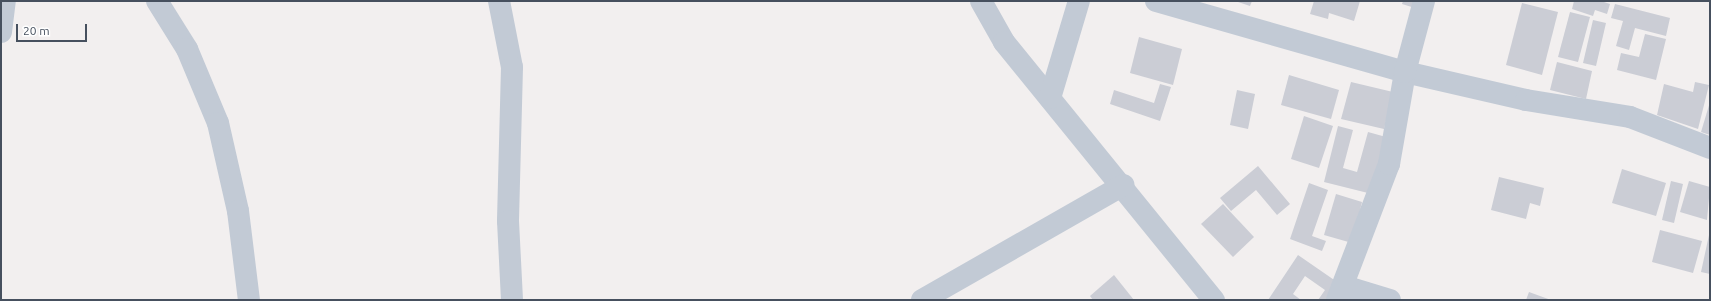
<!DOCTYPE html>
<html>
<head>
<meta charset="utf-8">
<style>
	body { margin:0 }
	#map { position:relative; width:1711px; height:301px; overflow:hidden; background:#f2efef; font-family:Ubuntu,sans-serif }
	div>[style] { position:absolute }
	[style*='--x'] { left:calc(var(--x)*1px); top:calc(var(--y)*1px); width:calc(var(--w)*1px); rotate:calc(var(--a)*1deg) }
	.building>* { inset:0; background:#cbcdd5 }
	.street>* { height:22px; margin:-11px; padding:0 11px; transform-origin:11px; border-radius:11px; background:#c2cad5 }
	span { translate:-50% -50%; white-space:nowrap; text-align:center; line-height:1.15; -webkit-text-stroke:3px #fff; paint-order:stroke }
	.frame { position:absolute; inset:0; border:2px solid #46505e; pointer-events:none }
	.scale { position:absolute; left:16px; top:24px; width:71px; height:18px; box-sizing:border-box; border:2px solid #46505e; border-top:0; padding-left:5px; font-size:12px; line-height:14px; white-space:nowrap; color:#46505e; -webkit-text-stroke:3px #fff; paint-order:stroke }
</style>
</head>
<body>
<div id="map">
	<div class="building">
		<i style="clip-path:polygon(1235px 1px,1252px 1px,1250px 6px)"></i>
		<i style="clip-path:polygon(1314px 1px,1360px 1px,1354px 21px,1329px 13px,1328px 19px,1310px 14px)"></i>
		<i style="clip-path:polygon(1403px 1px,1417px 1px,1415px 8px,1402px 4px)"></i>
		<i style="clip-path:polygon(1574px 1px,1601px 1px,1610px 4px,1607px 14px,1595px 10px,1593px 16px,1572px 9px)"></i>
		<i style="clip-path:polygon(1522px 3px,1558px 12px,1542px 75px,1506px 65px)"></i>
		<i style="clip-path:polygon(1615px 4px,1670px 18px,1666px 36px,1635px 28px,1629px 50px,1616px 46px,1623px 21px,1611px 18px)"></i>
		<i style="clip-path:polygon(1570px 12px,1590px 17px,1578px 62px,1558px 57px)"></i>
		<i style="clip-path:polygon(1593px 20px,1606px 23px,1596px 66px,1583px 63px)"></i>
		<i style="clip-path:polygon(1645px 34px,1666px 39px,1656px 80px,1617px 70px,1621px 53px,1639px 57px)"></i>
		<i style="clip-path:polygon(1139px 37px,1182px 49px,1173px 85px,1130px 73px)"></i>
		<i style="clip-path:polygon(1557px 62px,1592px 71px,1586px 99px,1550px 90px)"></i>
		<i style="clip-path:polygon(1289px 75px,1339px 90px,1331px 119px,1281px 105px)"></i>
		<i style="clip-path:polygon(1351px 82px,1393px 92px,1384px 129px,1341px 119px)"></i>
		<i style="clip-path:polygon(1695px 82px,1709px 85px,1698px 129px,1657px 115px,1664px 84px,1693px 92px)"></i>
		<i style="clip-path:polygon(1160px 84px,1171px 87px,1160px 121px,1110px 104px,1114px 90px,1154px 103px)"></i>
		<i style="clip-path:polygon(1237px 90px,1255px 94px,1248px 129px,1230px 125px)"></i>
		<i style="clip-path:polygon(1710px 102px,1710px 135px,1701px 132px)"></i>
		<i style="clip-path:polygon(1304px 116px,1333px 126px,1319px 168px,1291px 159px)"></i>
		<i style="clip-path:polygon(1338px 126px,1353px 130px,1343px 168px,1357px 172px,1368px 132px,1386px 137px,1372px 194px,1324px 182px)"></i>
		<i style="clip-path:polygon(1258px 166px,1290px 204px,1277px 215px,1256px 190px,1231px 211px,1220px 198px)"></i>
		<i style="clip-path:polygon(1622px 169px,1666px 183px,1656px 216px,1612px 203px)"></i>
		<i style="clip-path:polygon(1499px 177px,1544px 188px,1540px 206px,1530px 203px,1526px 219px,1491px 210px)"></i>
		<i style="clip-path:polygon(1671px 181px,1683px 184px,1674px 223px,1662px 220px)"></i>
		<i style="clip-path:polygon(1689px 181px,1710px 187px,1707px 220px,1680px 212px)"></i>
		<i style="clip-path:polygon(1309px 183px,1328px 190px,1312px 236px,1326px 241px,1322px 251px,1290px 239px)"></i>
		<i style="clip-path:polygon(1336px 194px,1362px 202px,1352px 243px,1324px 235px)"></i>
		<i style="clip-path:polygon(1223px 204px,1254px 237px,1233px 257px,1201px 224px)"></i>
		<i style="clip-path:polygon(1660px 230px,1702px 241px,1693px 273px,1652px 262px)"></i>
		<i style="clip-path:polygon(1709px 235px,1710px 236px,1710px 274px,1701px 272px)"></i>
		<i style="clip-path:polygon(1298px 255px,1340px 284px,1330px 300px,1318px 300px,1325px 290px,1305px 276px,1293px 294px,1301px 300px,1268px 300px)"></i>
		<i style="clip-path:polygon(1114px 275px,1134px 300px,1093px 300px,1090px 296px)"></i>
		<i style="clip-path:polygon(1529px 292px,1551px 300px,1526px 300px)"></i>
	</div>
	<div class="street">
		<i style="--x:157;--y:1;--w:57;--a:58"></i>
		<i style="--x:187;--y:49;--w:80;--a:67.3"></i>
		<i style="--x:218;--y:123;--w:90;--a:77.2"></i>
		<i style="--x:238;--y:211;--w:90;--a:83"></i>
		<i style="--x:499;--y:1;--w:67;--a:78.9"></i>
		<i style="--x:512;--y:67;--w:154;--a:91.5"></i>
		<i style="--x:508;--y:221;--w:79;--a:87.1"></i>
		<i style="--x:981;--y:1;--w:47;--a:60.7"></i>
		<i style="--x:1004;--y:42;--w:333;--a:50.9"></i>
		<i style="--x:1156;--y:1;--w:259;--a:15.9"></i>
		<i style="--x:1405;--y:72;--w:124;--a:13"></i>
		<i style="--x:1526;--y:100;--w:105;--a:9.3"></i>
		<i style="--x:1630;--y:117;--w:86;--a:21.2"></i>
		<i style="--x:1;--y:32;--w:31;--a:-83"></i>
		<i style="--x:1050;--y:98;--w:101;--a:-73.4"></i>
		<i style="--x:1344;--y:286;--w:48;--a:16.9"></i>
		<i style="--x:922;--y:300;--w:232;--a:-29.7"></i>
		<i style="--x:1337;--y:300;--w:146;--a:-69.1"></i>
		<i style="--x:1389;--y:164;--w:93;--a:-80.1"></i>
		<i style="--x:1405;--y:72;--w:73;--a:-75"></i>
	</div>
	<div class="frame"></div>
	<div class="scale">20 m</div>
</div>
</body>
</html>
